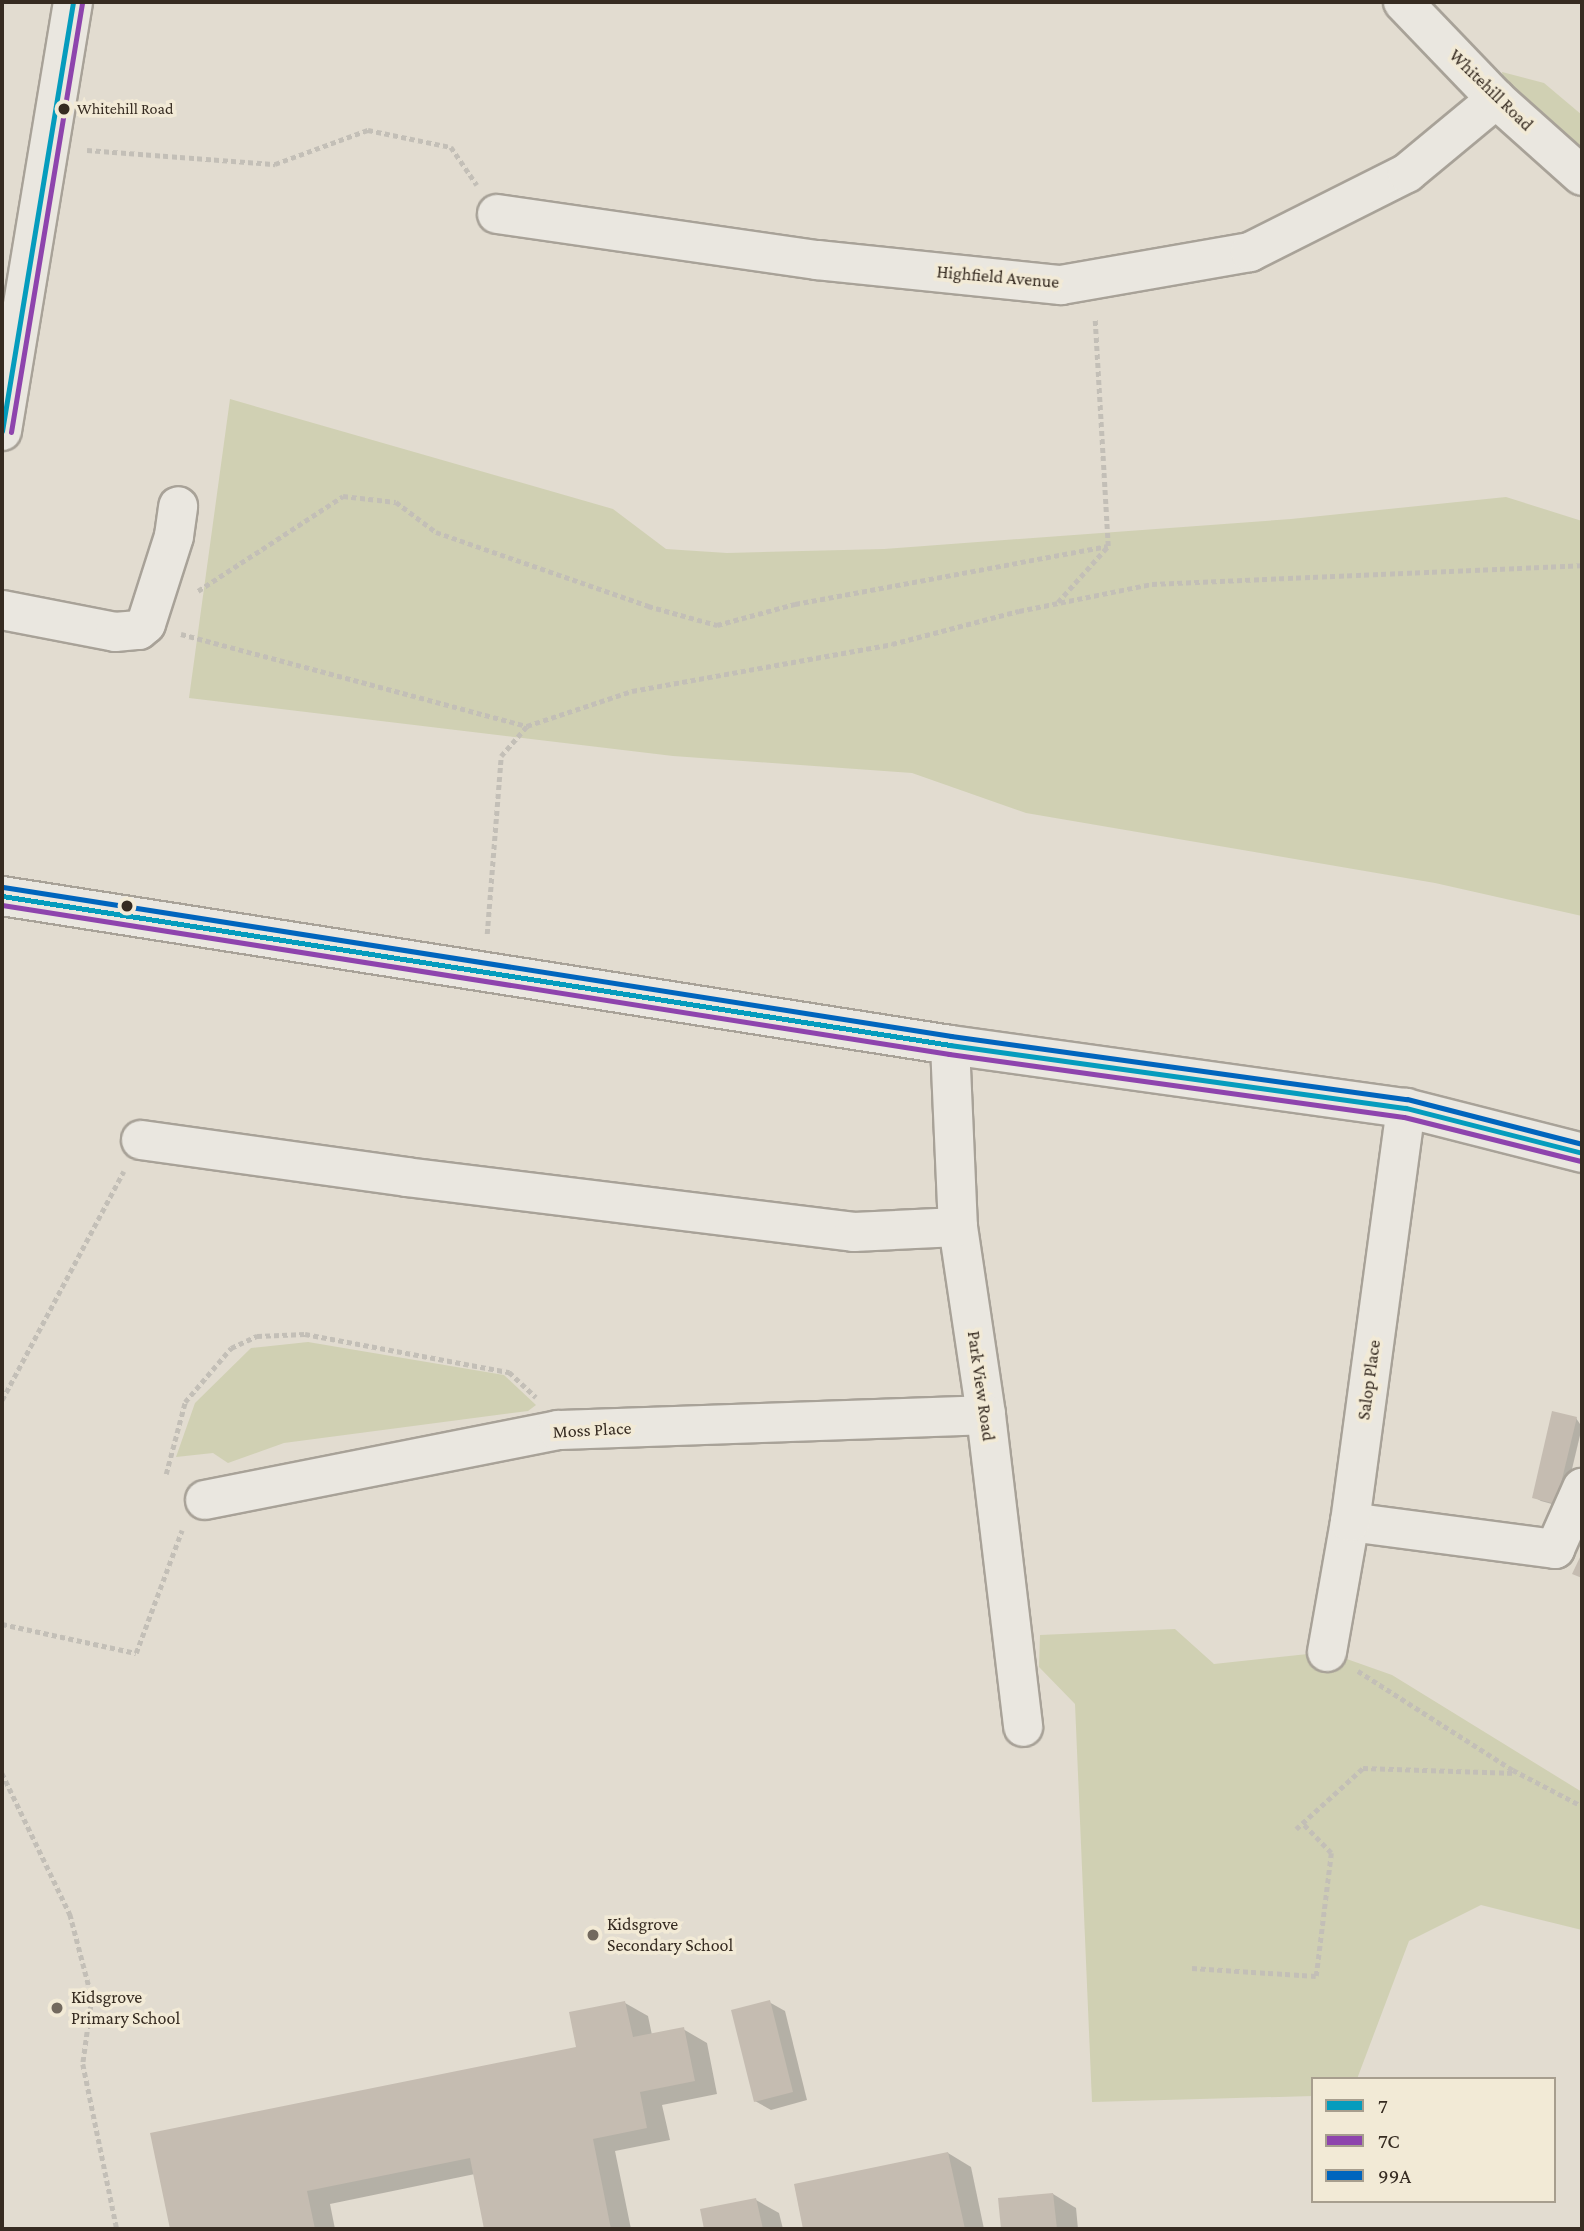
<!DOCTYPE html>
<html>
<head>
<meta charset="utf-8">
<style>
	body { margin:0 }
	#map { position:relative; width:1584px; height:2231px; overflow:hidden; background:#e2dcd0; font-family:"Crimson Pro",serif }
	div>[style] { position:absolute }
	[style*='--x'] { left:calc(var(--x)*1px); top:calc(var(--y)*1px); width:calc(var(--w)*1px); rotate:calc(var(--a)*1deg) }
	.green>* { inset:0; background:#d0d0b3 }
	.shadow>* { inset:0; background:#0003 }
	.building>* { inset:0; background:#c5bcb1 }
	.path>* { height:4.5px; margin-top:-2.25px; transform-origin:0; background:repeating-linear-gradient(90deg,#c3bfb7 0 5px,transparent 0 8.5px) }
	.roads { filter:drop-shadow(2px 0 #a8a298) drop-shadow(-2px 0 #a8a298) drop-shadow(0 2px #a8a298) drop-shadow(0 -2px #a8a298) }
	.minor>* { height:38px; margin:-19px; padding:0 19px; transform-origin:19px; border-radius:19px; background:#eae7e0 }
	.bus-1>* { height:5px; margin:-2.5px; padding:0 2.5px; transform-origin:2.5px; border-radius:2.5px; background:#059cbd }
	.bus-2>* { height:5px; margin:-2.5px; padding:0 2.5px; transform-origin:2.5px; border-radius:2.5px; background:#8e44ad }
	.bus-3>* { height:5px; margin:-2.5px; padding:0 2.5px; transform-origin:2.5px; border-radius:2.5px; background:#0065bd }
	.dots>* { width:19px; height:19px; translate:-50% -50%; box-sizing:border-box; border:4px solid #f2ead6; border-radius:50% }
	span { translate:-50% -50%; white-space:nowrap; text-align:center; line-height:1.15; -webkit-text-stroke:7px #f2ead6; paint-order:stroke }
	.bus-label { font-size:16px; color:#362b21 }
	.left { translate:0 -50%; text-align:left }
	.street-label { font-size:18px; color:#362b21 }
	.poi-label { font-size:18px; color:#362b21 }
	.frame { position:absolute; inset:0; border:4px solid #362b21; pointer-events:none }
	.legend { position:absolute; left:1311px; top:2077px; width:245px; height:126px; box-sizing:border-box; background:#f2ead6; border:2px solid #a79e8e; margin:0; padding:9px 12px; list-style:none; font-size:21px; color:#362b21 }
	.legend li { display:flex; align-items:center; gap:14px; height:35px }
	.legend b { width:35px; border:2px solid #a79e8e }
</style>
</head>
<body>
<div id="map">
	<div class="green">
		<i style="clip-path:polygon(1502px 72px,1544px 83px,1582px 115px,1582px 154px,1505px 89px)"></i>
		<i style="clip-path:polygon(230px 399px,613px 509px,666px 549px,727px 553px,884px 549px,1291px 519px,1506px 497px,1582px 521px,1582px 916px,1435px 883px,1026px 813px,912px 773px,673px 756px,189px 698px)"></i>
		<i style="clip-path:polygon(308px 1342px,504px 1375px,536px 1405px,528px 1411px,284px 1443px,228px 1463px,213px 1453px,176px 1457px,195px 1403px,251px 1348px)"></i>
		<i style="clip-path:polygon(1175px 1629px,1214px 1664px,1327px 1652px,1392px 1675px,1582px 1792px,1582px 1930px,1481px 1905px,1409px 1941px,1357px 2079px,1313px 2079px,1313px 2096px,1092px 2102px,1075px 1704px,1039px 1667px,1040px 1635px)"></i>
	</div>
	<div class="shadow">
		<i style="clip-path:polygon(1576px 1418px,1582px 1427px,1563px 1507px,1541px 1501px,1534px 1497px)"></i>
		<i style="clip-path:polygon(769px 2002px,785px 2011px,807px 2100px,771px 2110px,755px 2101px)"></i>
		<i style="clip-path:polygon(625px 2003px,648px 2016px,652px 2035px,683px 2029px,707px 2043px,717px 2094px,662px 2105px,670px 2140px,615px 2151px,631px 2229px,486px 2229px,475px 2174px,330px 2204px,335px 2229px,172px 2229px,152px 2134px,578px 2048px)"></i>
		<i style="clip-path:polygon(948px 2153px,971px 2167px,984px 2229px,805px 2229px,796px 2185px)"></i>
		<i style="clip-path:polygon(1053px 2194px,1076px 2208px,1078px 2229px,1002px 2229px,1000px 2199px)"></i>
		<i style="clip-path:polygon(756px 2200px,779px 2213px,783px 2229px,706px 2229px,702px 2210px)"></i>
	</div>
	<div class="building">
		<i style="clip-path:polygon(1552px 1411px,1577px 1417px,1556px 1504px,1532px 1498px)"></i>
		<i style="clip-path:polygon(1582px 1553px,1582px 1578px,1572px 1574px)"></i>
		<i style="clip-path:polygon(770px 2000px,793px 2092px,754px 2102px,731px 2010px)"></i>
		<i style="clip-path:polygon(625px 2001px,633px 2037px,684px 2027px,695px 2081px,640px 2092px,647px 2128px,593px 2139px,611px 2229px,484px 2229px,470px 2158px,307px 2191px,315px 2229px,170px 2229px,150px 2133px,576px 2047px,569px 2012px)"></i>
		<i style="clip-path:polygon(948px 2152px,965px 2229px,803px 2229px,794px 2184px)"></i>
		<i style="clip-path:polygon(1053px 2193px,1057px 2229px,1001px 2229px,998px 2198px)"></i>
		<i style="clip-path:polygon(756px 2198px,763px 2229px,704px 2229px,700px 2209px)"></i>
	</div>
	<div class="path">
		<i style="--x:87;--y:150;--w:189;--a:4.3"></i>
		<i style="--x:275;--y:164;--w:99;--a:-20.1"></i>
		<i style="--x:368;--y:130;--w:85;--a:11.6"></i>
		<i style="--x:451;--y:147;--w:46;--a:55.6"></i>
		<i style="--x:198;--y:591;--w:173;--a:-33.2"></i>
		<i style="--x:343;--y:496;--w:53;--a:6.5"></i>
		<i style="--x:396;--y:502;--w:50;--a:36.9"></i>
		<i style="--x:436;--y:532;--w:225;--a:19.2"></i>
		<i style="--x:648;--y:606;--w:72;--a:15.4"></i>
		<i style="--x:717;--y:625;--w:81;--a:-15.1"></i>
		<i style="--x:795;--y:604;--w:318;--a:-10.5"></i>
		<i style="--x:1058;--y:602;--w:75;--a:-48.2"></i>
		<i style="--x:1108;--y:546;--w:228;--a:-93.3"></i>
		<i style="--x:181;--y:634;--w:358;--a:14.9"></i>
		<i style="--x:487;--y:934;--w:179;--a:-85.5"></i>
		<i style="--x:501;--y:756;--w:40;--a:-49"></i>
		<i style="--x:527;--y:726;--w:111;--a:-18.4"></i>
		<i style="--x:632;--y:691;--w:264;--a:-10.2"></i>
		<i style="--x:892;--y:644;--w:131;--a:-14.6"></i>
		<i style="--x:1019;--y:611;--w:136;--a:-11.5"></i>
		<i style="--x:1152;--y:584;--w:430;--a:-2.5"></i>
		<i style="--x:2;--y:1400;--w:259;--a:-62"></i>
		<i style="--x:166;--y:1474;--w:74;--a:-75.2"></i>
		<i style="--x:185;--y:1402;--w:71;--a:-49.6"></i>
		<i style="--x:231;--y:1348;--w:29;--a:-25"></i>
		<i style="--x:257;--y:1336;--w:48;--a:-2.4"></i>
		<i style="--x:305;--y:1334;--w:208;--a:10.6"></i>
		<i style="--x:509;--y:1372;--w:37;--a:43"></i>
		<i style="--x:2;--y:1624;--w:137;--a:12.2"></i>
		<i style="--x:136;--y:1653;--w:131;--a:-69.5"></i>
		<i style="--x:1358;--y:1671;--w:184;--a:32.6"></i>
		<i style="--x:1513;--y:1770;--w:78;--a:27.6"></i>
		<i style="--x:2;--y:1773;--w:157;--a:64.3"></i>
		<i style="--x:70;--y:1914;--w:87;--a:75.3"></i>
		<i style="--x:92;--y:1998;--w:67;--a:97.8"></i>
		<i style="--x:83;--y:2064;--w:168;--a:78.4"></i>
		<i style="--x:1296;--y:1829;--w:91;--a:-42.3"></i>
		<i style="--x:1363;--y:1768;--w:153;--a:1.9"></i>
		<i style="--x:1192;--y:1968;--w:124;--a:3.7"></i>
		<i style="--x:1316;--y:1976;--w:124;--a:-83"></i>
		<i style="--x:1331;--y:1853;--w:42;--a:-134"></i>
	</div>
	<div class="roads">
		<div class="minor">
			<i style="--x:1403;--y:2;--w:134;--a:46.2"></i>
			<i style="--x:1496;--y:99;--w:115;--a:41.8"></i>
			<i style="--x:497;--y:214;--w:323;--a:8.2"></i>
			<i style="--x:817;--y:260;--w:245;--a:5.9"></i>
			<i style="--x:1061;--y:285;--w:192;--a:-9.9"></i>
			<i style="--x:1250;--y:252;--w:176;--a:-26.7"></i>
			<i style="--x:1407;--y:173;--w:116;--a:-39.7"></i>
			<i style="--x:2;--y:431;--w:435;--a:-80.6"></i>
			<i style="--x:2;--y:610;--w:115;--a:11"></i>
			<i style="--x:115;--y:632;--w:24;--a:-5"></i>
			<i style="--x:139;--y:630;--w:9;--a:-41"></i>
			<i style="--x:146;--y:624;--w:92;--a:-72.3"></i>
			<i style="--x:174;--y:536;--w:30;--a:-82"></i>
			<i style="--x:2;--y:896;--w:960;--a:8.93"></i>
			<i style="--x:950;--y:1045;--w:460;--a:7.9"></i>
			<i style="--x:1406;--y:1108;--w:182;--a:14.3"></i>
			<i style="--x:950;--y:1045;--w:182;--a:87.5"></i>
			<i style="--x:958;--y:1227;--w:190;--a:81.5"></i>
			<i style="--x:986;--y:1415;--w:314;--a:83.2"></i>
			<i style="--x:141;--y:1140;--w:268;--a:7.9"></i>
			<i style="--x:406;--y:1177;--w:451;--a:7"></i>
			<i style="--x:854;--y:1232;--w:104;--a:-2.8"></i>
			<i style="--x:205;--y:1500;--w:360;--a:-11.2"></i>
			<i style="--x:558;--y:1430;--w:428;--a:-2"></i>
			<i style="--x:1350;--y:1522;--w:207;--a:7.5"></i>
			<i style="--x:1555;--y:1549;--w:67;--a:-66.1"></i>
			<i style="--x:1327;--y:1652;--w:132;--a:-80"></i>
			<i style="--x:1350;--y:1522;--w:418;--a:-82.3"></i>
		</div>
	</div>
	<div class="bus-1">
		<i style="--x:2;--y:431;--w:435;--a:-80.6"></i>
		<i style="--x:2;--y:896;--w:960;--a:8.93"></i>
		<i style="--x:950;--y:1045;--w:460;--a:7.9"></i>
		<i style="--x:1406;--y:1108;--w:182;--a:14.3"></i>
	</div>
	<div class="bus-2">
		<i style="--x:11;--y:432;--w:435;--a:-80.6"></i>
		<i style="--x:2;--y:905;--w:959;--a:8.94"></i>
		<i style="--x:949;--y:1054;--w:459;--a:7.9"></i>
		<i style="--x:1404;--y:1117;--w:181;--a:14"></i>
	</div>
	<div class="bus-3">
		<i style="--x:3;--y:887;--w:960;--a:8.93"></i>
		<i style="--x:951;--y:1036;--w:460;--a:7.9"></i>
		<i style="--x:1407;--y:1099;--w:181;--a:14.4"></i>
	</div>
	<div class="dots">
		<i style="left:64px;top:109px;background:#362b21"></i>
		<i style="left:127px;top:906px;background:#362b21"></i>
		<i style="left:593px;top:1935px;background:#72695e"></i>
		<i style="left:57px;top:2008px;background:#72695e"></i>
	</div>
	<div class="bus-label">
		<span class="left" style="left:77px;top:109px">Whitehill Road</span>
	</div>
	<div class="street-label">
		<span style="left:1491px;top:90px;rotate:44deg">Whitehill Road</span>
		<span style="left:998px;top:277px;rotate:5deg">Highfield Avenue</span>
		<span style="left:1369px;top:1380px;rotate:-82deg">Salop Place</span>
		<span style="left:981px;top:1386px;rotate:82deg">Park View Road</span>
		<span style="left:592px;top:1430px;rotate:-3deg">Moss Place</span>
	</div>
	<div class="poi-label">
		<span class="left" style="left:607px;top:1935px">Kidsgrove<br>Secondary School</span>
		<span class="left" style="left:71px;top:2008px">Kidsgrove<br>Primary School</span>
	</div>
	<div class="frame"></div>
	<ul class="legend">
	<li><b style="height:9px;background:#059cbd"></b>7</li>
	<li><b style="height:9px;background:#8e44ad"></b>7C</li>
	<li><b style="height:9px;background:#0065bd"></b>99A</li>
	</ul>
</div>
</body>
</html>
